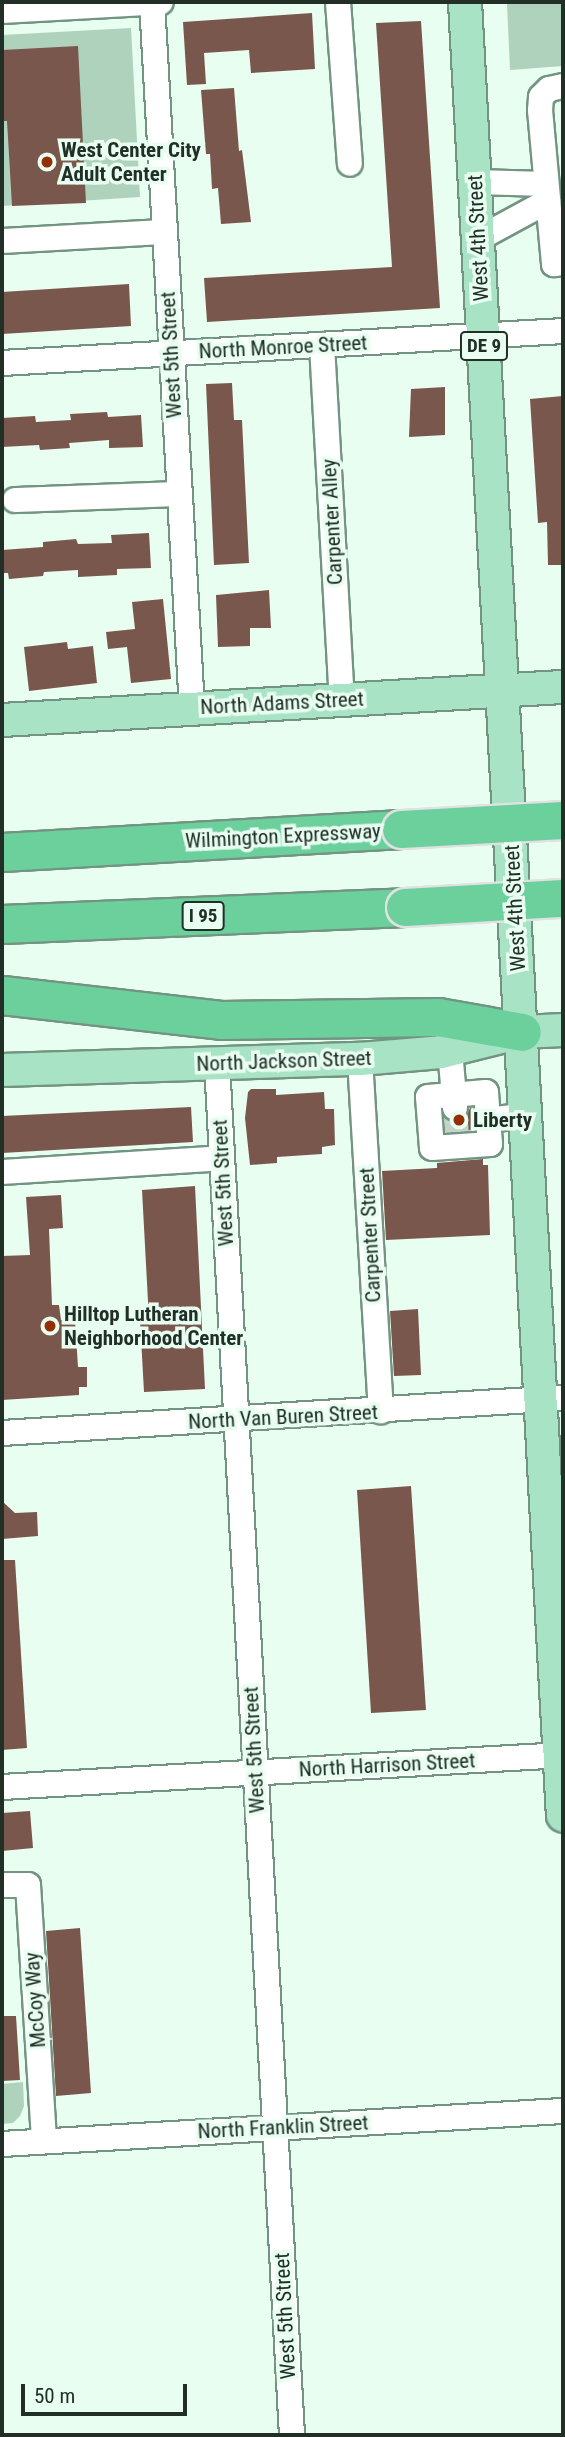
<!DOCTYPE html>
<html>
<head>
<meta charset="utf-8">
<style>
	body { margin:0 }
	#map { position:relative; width:565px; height:2437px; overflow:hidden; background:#e8fef0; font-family:"Roboto Condensed",sans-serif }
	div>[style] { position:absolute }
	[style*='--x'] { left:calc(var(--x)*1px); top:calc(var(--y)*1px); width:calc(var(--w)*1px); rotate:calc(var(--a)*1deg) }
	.green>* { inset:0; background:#afd2bd }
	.building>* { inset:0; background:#79574d }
	.minor-tunnel>* { height:24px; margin-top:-12px; transform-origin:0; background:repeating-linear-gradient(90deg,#c0d5c8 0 24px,transparent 0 36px) }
	.roads { filter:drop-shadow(2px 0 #729480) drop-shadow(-2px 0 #729480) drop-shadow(0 2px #729480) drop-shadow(0 -2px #729480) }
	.minor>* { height:24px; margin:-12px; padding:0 12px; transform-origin:12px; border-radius:12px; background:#fff }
	.major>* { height:32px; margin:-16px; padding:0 16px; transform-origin:16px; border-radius:16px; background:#a7e3c4 }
	.highway>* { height:37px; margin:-18.5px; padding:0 18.5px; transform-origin:18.5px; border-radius:18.5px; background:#6cd09d }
	.bridges { filter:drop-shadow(2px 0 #e0e2e1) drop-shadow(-2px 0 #e0e2e1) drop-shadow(0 2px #e0e2e1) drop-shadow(0 -2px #e0e2e1) }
	.highway-bridge>* { height:37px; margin:-18.5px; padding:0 18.5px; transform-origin:18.5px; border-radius:18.5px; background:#6cd09d }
	.dots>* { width:19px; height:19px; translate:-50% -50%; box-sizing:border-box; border:4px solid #e8fef0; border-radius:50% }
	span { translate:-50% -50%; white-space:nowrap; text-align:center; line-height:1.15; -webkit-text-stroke:7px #e8fef0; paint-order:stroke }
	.shield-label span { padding:2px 5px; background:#e8fef0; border:2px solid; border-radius:5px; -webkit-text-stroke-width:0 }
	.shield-label { font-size:19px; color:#212f27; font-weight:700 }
	.poi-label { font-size:21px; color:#212f27; font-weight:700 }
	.left { translate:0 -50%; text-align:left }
	.street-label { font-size:21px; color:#212f27 }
	.frame { position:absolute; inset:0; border:4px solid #212f27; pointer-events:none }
	.scale { position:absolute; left:21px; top:2384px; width:166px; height:32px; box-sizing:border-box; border:4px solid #212f27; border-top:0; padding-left:9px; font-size:21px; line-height:24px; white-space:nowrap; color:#212f27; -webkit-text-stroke:5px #e8fef0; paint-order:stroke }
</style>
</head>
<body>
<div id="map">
	<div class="green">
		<i style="clip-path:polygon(513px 2px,563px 2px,563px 66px,510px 70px,507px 4px)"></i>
		<i style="clip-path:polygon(131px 28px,140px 197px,2px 206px,2px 35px)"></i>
		<i style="clip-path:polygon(23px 2082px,24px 2106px,20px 2116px,13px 2123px,2px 2124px,2px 2084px)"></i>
	</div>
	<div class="building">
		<i style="clip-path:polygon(312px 13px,315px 69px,251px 73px,249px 50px,204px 53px,206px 84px,187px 85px,183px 22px)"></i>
		<i style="clip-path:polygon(421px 21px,440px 308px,207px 322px,204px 278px,392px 267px,376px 23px)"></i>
		<i style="clip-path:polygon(78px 46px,86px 203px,12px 206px,7px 121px,2px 121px,2px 50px)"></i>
		<i style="clip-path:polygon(234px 88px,239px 151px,242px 150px,251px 222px,221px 224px,218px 188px,212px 189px,210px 154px,206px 154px,201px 90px)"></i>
		<i style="clip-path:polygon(129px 284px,131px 326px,2px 334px,2px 292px)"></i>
		<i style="clip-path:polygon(232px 383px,234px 420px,242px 420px,249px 563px,214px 565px,206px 384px)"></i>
		<i style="clip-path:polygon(445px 387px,445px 435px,409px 437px,411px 389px)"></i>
		<i style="clip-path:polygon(563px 396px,563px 565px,548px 565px,547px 522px,538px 523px,530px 399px)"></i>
		<i style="clip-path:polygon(107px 412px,108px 417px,141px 415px,143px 447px,109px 448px,109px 440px,69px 443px,70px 448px,40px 450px,39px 445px,2px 447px,2px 418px,35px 416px,36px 422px,71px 420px,70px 414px)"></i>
		<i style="clip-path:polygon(149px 533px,151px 568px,117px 569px,117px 575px,78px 577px,78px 570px,44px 572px,43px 576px,9px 579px,8px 573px,2px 573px,2px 550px,43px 547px,43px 542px,76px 539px,78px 544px,112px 543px,111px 535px)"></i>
		<i style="clip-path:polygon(269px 590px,271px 628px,250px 628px,250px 646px,218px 647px,216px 595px)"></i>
		<i style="clip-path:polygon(163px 599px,171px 679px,131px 683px,127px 647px,108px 649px,106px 632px,135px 629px,132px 602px)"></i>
		<i style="clip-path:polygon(67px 642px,68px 649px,93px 646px,97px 683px,29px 691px,24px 647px)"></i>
		<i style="clip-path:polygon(251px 1089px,276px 1089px,276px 1095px,324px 1092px,325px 1109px,334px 1109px,335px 1145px,322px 1147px,322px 1154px,277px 1157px,277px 1163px,250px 1165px,245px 1118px,248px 1092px)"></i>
		<i style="clip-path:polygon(191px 1107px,193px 1142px,2px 1153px,2px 1116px)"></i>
		<i style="clip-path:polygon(470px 1108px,472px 1108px,474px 1130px,446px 1132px,445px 1118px,456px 1123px,463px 1121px)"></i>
		<i style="clip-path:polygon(483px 1159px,483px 1165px,488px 1165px,490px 1235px,386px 1240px,382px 1171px,437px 1168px,437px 1163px)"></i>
		<i style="clip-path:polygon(195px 1186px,205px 1389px,144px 1392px,140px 1320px,149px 1320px,142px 1190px)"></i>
		<i style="clip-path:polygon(61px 1195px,63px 1228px,49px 1229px,52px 1305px,59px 1305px,61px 1320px,75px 1320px,78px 1367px,87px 1367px,87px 1387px,79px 1387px,79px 1395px,2px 1400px,2px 1256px,30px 1255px,26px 1197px)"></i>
		<i style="clip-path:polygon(418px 1309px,421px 1375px,394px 1376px,390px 1311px)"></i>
		<i style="clip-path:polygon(411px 1486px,426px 1710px,371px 1713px,357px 1490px)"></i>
		<i style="clip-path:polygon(2px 1501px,15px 1513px,37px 1512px,38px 1536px,2px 1539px)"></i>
		<i style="clip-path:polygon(2px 1560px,15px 1560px,27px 1748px,2px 1750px)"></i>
		<i style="clip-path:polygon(30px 1811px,33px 1848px,2px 1851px,2px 1813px)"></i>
		<i style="clip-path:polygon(80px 1928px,91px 2093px,56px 2096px,46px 1931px)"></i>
		<i style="clip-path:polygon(2px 2016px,16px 2016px,20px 2080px,2px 2081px)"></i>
	</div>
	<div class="minor-tunnel">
		<i style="--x:455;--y:1108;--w:30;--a:86"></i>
	</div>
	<div class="roads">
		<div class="minor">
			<i style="--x:152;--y:2;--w:708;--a:86.76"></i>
			<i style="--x:338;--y:2;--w:162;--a:85.8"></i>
			<i style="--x:2;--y:11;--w:159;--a:-3.2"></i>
			<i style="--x:563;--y:86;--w:14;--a:168"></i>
			<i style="--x:549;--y:89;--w:11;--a:135"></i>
			<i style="--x:541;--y:97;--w:13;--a:94"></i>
			<i style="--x:540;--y:110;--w:155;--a:84.8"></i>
			<i style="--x:554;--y:264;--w:9;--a:-6"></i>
			<i style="--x:475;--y:182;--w:71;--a:1.6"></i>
			<i style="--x:478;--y:239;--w:80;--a:-28.5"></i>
			<i style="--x:2;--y:241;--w:162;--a:-3.2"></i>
			<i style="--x:322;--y:345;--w:356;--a:86.8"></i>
			<i style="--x:2;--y:363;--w:562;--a:-3.26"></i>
			<i style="--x:15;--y:500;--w:164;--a:-2.1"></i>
			<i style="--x:450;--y:1050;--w:58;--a:85.1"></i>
			<i style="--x:360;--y:1059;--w:353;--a:86.6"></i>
			<i style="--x:217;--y:1064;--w:1373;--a:86.87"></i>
			<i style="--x:488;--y:1120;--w:24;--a:85"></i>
			<i style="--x:490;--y:1144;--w:58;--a:176.1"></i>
			<i style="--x:432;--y:1148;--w:51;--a:-94.5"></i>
			<i style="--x:428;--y:1097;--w:58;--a:-4.9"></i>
			<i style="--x:486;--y:1092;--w:28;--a:86"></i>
			<i style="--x:488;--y:1120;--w:39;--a:-7"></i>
			<i style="--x:2;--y:1172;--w:220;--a:-3.6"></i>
			<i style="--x:2;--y:1433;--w:562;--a:-3.57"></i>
			<i style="--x:2;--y:1787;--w:562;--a:-3.26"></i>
			<i style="--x:2;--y:1885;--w:26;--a:0"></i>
			<i style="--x:28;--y:1885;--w:256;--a:86.4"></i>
			<i style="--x:2;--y:2144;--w:562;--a:-3.37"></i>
		</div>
		<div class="major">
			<i style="--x:465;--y:2;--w:1816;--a:86.91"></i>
			<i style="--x:2;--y:720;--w:562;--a:-3.37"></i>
			<i style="--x:2;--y:1070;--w:358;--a:-1.8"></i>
			<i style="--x:360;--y:1059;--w:81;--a:-4.9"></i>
			<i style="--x:441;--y:1052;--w:83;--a:-13.9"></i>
			<i style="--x:522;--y:1032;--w:41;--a:-2.8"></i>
		</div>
		<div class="highway">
			<i style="--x:2;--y:852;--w:400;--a:-3.3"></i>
			<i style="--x:2;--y:924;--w:403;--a:-2.4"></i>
			<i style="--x:2;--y:995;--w:220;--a:6.5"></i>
			<i style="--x:221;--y:1020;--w:217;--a:-0.8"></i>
			<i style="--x:438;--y:1017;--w:85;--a:10.1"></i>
		</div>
	</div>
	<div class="bridges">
		<div class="highway-bridge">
			<i style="--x:401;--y:829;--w:162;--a:-3.2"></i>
			<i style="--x:405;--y:907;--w:158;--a:-3.3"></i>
		</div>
	</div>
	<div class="dots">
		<i style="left:47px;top:162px;background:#942e07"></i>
		<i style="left:459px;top:1120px;background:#942e07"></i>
		<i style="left:50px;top:1326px;background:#942e07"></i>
	</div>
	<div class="shield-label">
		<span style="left:484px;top:346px">DE 9</span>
		<span style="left:203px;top:916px">I 95</span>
	</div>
	<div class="poi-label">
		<span class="left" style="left:61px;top:162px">West Center City<br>Adult Center</span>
		<span class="left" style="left:473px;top:1120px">Liberty</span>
		<span class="left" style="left:64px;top:1326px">Hilltop Lutheran<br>Neighborhood Center</span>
	</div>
	<div class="street-label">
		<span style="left:478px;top:238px;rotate:-93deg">West 4th Street</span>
		<span style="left:283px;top:347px;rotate:-3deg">North Monroe Street</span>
		<span style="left:171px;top:355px;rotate:-93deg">West 5th Street</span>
		<span style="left:332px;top:522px;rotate:-93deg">Carpenter Alley</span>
		<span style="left:282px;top:703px;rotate:-3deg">North Adams Street</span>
		<span style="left:283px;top:836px;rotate:-3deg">Wilmington Expressway</span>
		<span style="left:515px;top:908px;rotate:-93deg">West 4th Street</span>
		<span style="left:284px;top:1061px;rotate:-2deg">North Jackson Street</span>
		<span style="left:223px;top:1183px;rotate:-93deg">West 5th Street</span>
		<span style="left:370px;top:1235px;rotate:-93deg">Carpenter Street</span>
		<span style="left:283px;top:1417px;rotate:-3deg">North Van Buren Street</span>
		<span style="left:254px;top:1750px;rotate:-93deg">West 5th Street</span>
		<span style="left:387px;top:1765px;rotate:-3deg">North Harrison Street</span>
		<span style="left:35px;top:2000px;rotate:-94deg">McCoy Way</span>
		<span style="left:283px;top:2127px;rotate:-3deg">North Franklin Street</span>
		<span style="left:285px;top:2316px;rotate:-93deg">West 5th Street</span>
	</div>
	<div class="frame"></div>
	<div class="scale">50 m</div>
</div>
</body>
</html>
